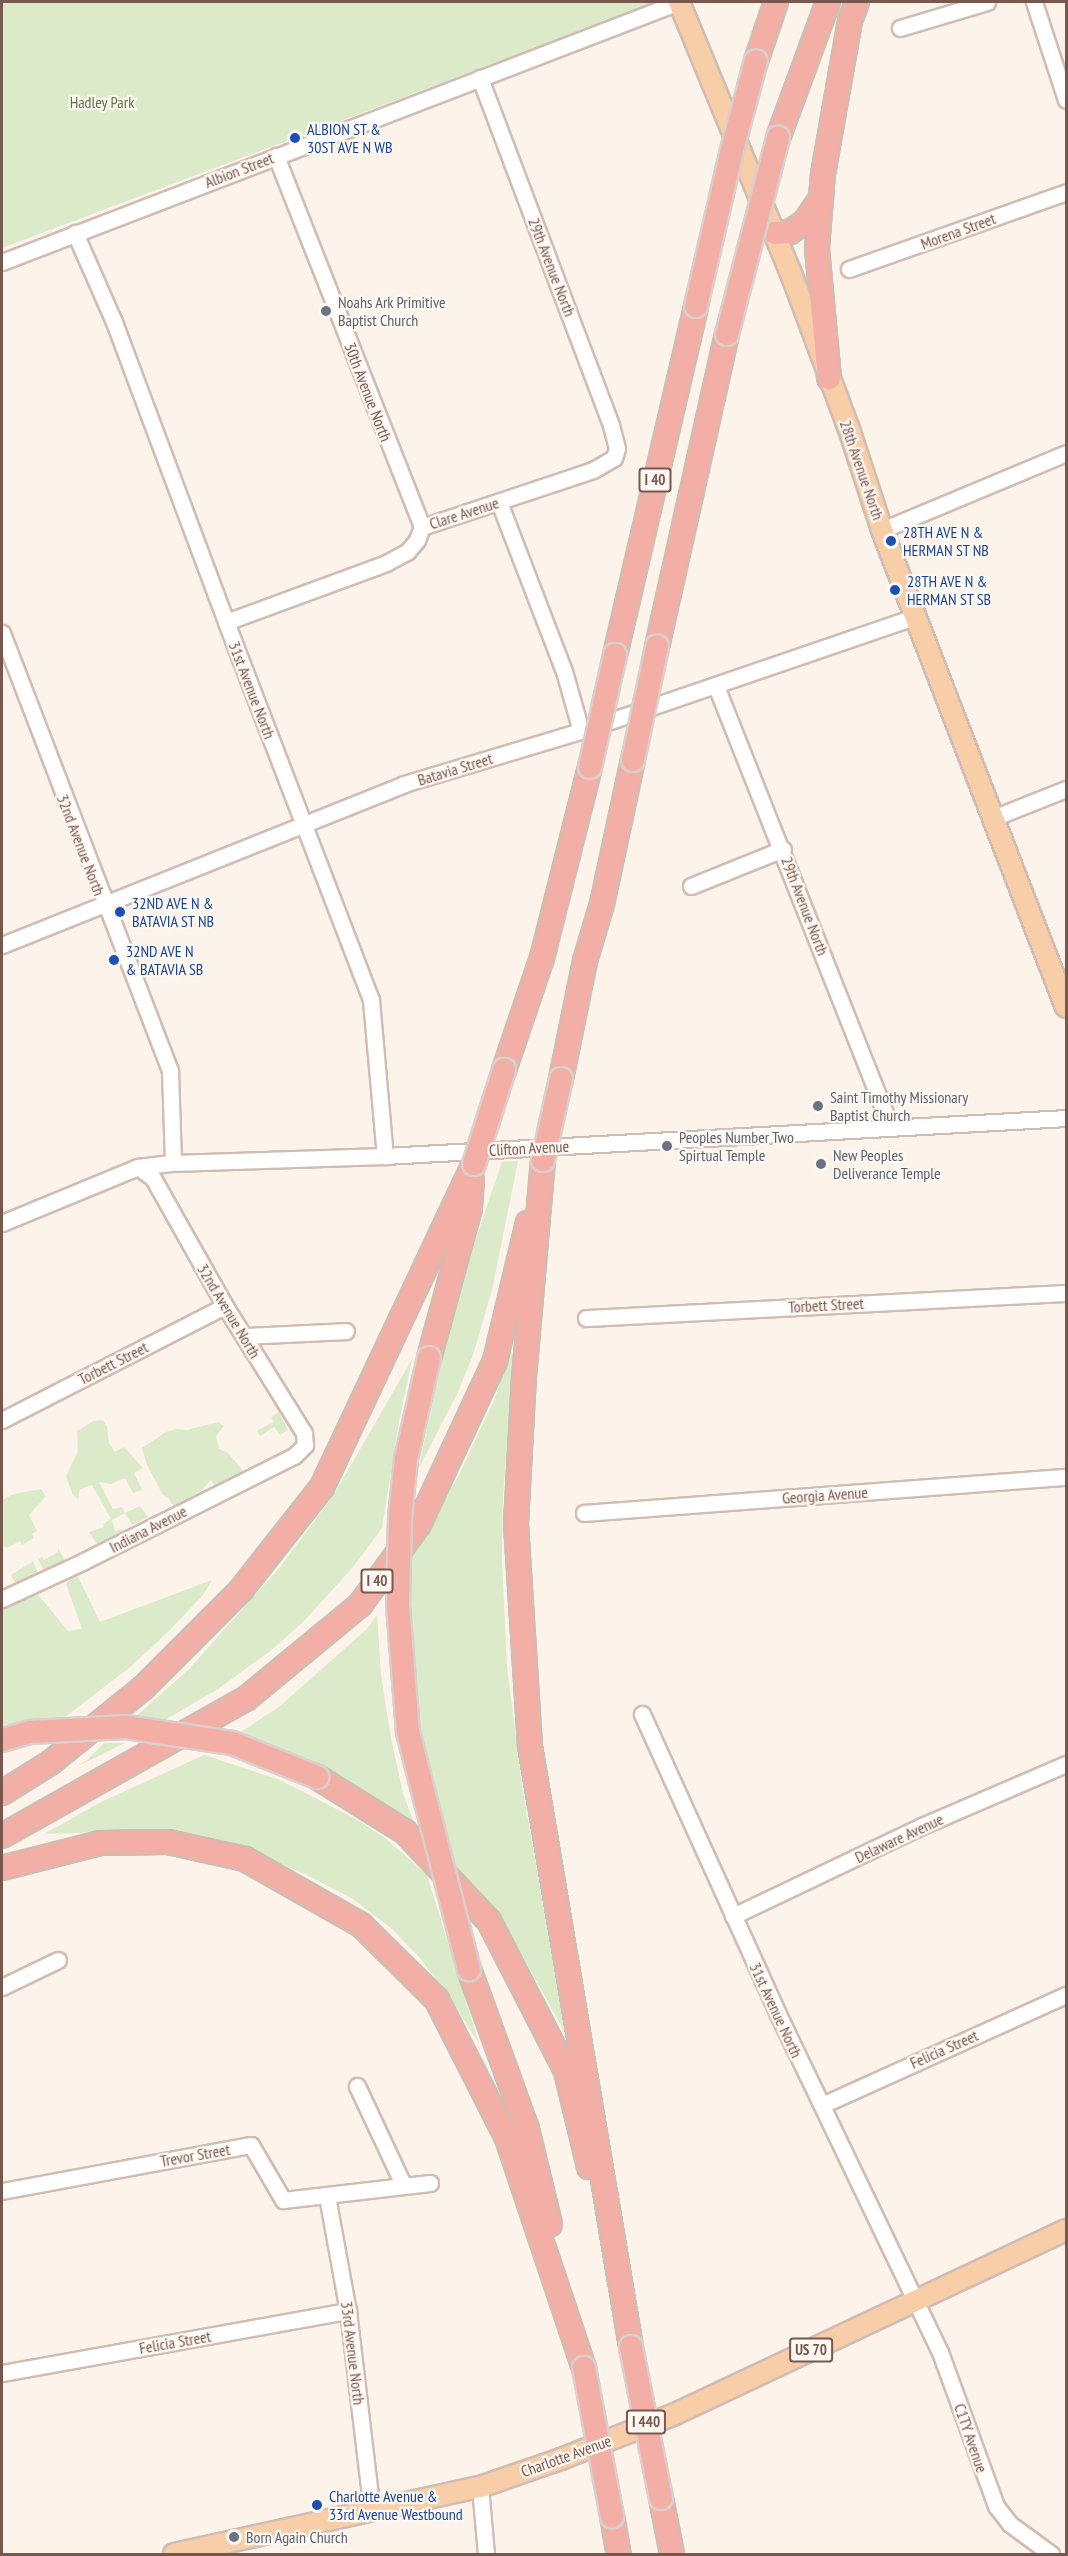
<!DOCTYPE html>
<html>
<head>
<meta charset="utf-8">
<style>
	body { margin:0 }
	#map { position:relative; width:1068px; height:2556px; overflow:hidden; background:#fcf3eb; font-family:"PT Sans Narrow",sans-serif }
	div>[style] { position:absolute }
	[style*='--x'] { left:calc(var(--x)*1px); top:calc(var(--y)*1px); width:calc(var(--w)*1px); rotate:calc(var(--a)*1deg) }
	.green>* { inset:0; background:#dbeac9 }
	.roads { filter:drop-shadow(2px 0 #d1bcb3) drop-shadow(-2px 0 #d1bcb3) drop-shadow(0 2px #d1bcb3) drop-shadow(0 -2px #d1bcb3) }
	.minor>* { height:15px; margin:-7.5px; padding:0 7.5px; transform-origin:7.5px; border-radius:7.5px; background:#fff }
	.major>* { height:20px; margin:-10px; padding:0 10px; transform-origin:10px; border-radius:10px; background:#f7cea7 }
	.highway>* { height:22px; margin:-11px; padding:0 11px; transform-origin:11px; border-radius:11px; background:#f3afa5 }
	.bridges { filter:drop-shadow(2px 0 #d9d0cd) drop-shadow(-2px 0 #d9d0cd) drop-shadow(0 2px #d9d0cd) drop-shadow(0 -2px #d9d0cd) }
	.highway-bridge>* { height:22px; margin:-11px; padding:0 11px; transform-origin:11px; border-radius:11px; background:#f3afa5 }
	.dots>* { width:16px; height:16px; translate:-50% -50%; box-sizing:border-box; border:3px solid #fef8f2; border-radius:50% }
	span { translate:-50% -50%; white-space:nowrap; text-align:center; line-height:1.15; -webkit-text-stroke:4.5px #fef8f2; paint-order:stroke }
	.shield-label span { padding:2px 4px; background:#fef8f2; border:2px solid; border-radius:4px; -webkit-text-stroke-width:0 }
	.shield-label { font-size:15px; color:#77574e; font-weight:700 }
	.park-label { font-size:16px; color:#597643 }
	.transit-label { font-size:16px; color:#164399 }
	.left { translate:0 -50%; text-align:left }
	.street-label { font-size:16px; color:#77574e }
	.worship-label { font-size:16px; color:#5b616d }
	.frame { position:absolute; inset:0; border:3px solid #77574e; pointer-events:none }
</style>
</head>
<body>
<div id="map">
	<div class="green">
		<i style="clip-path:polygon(2px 2px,657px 2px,2px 248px)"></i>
		<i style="clip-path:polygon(518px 1161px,492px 1290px,473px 1355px,458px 1392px,418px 1470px,445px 1346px,475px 1241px,502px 1162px)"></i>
		<i style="clip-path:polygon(509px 1352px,515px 1353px,503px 1495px,502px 1561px,507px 1667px,522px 1786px,566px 2034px,514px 1941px,482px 1897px,455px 1868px,420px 1733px,407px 1630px,408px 1559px,458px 1477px,495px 1398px)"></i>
		<i style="clip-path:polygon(412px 1359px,399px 1422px,382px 1528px,353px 1567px,305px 1620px,274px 1648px,218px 1689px,165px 1720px,134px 1718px,189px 1669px,281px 1566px,335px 1493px)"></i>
		<i style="clip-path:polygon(279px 1412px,288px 1430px,280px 1435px,274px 1427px,260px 1436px,257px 1431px,273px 1422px,271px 1417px)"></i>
		<i style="clip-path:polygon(103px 1420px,107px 1427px,109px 1443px,115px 1452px,124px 1447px,143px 1468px,134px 1473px,142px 1490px,133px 1493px,125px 1478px,111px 1484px,99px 1482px,113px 1509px,122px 1507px,125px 1513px,140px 1506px,148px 1517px,132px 1525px,125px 1513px,112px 1520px,115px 1531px,122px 1529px,123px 1532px,97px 1544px,89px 1532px,104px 1527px,103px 1524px,111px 1519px,92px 1485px,80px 1489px,78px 1500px,72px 1493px,66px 1476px,78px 1451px,77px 1431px,93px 1421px)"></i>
		<i style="clip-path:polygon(218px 1422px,224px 1426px,216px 1436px,219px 1449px,228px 1453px,245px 1473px,215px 1486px,211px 1480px,202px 1490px,174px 1507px,168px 1497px,163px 1495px,147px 1465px,142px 1448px,166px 1432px,177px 1429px,187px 1430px)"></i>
		<i style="clip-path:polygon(41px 1489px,46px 1496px,29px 1515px,37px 1531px,32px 1534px,34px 1538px,22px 1545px,20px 1541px,7px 1548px,2px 1546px,2px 1500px,14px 1494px)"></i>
		<i style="clip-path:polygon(58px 1548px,65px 1561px,44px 1571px,38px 1559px,42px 1557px,44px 1560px,58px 1552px)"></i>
		<i style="clip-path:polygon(33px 1561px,38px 1574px,16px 1585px,11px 1575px)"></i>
		<i style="clip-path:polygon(72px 1576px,78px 1577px,100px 1622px,212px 1580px,203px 1595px,168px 1632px,129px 1668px,65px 1717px,2px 1725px,2px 1609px,36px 1592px,68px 1631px,82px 1629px,66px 1584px)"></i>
		<i style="clip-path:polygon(377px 1615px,381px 1675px,391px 1738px,403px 1793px,415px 1826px,351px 1782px,308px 1759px,238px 1734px,280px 1706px,367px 1629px)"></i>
		<i style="clip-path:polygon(104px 1743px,125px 1743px,78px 1766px,87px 1760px)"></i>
		<i style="clip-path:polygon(204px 1755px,280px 1780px,356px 1819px,385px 1838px,427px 1875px,479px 2044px,453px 2002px,419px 1957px,392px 1929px,353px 1899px,303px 1873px,255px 1853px,208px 1840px,132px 1831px,44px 1834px,101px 1802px)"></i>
	</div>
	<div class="roads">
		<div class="minor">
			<i style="--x:1034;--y:2;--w:103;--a:71.9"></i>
			<i style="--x:900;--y:28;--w:91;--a:-16.6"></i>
			<i style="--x:276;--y:156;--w:399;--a:68.5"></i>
			<i style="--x:75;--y:233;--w:97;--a:66.3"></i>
			<i style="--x:114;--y:322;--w:320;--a:69.5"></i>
			<i style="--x:226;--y:622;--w:405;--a:69"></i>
			<i style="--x:371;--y:1000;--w:157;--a:84.9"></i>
			<i style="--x:2;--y:262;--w:725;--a:-21.01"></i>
			<i style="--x:849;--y:269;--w:230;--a:-19.5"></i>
			<i style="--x:499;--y:502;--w:181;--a:69"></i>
			<i style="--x:564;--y:671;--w:62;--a:74.2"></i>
			<i style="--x:882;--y:530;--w:199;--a:-22.7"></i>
			<i style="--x:226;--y:622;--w:171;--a:-20.2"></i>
			<i style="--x:386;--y:563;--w:24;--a:-28"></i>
			<i style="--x:407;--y:552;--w:16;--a:-50"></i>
			<i style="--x:417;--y:540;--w:14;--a:-69"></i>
			<i style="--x:422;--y:527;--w:180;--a:-18.4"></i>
			<i style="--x:593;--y:470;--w:24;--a:-30"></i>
			<i style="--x:614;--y:458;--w:10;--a:-73"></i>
			<i style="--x:617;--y:448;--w:24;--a:-105"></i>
			<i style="--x:611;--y:425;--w:371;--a:-110.7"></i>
			<i style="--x:2;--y:633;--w:469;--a:69"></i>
			<i style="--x:170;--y:1071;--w:92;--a:88.1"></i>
			<i style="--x:716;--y:686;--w:475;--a:68.4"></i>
			<i style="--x:993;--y:818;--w:79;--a:-21.7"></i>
			<i style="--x:691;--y:886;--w:99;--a:-21.9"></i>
			<i style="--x:2;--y:945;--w:433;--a:-21.8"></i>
			<i style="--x:404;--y:784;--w:185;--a:-16.7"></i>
			<i style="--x:581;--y:731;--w:355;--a:-18.9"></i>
			<i style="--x:2;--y:1223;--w:147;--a:-22.4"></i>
			<i style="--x:138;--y:1167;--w:35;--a:-7"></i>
			<i style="--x:173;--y:1163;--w:212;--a:-1.9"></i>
			<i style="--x:385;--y:1156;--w:682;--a:-3.19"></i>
			<i style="--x:586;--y:1318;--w:481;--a:-3"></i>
			<i style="--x:244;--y:1336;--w:102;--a:-2.8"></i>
			<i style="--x:2;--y:1420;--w:250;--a:-27.1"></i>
			<i style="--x:584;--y:1513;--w:483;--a:-4.3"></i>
			<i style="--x:2;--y:1599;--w:88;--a:-24.8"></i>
			<i style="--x:82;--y:1562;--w:237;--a:-26.6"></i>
			<i style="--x:294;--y:1456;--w:16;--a:-45"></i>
			<i style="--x:305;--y:1445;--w:12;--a:-95"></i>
			<i style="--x:304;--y:1433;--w:150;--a:-121.9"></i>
			<i style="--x:225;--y:1306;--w:147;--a:-119.4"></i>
			<i style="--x:153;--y:1178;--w:19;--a:-144"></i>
			<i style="--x:642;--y:1714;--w:327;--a:65.6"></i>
			<i style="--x:777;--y:2012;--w:377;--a:64.4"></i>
			<i style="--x:940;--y:2352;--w:164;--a:70"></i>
			<i style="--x:996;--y:2506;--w:23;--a:52"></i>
			<i style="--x:1010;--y:2524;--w:51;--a:36.2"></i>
			<i style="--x:733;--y:1916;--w:209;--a:-25.5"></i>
			<i style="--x:922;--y:1826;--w:157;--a:-23.3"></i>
			<i style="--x:2;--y:1987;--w:62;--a:-25.7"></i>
			<i style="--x:357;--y:2086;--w:108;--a:64.9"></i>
			<i style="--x:822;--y:2105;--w:268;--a:-24.3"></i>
			<i style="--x:2;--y:2191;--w:253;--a:-10.5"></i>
			<i style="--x:251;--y:2145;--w:64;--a:59.8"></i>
			<i style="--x:283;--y:2200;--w:148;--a:-6.6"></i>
			<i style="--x:327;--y:2196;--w:117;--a:79.7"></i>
			<i style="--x:348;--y:2311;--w:202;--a:83.2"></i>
			<i style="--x:2;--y:2373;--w:352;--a:-10.2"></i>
			<i style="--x:480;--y:2487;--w:67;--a:84.9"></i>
		</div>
		<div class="major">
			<i style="--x:679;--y:2;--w:296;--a:67.6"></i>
			<i style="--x:792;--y:276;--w:163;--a:69.6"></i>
			<i style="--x:849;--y:429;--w:106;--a:71.9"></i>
			<i style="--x:882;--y:530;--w:511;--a:68.91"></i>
			<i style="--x:174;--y:2554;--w:313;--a:-12.4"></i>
			<i style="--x:480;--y:2487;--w:86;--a:-19.1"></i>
			<i style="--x:561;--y:2459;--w:123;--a:-21.5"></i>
			<i style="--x:675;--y:2414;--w:432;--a:-25.2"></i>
		</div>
		<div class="highway">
			<i style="--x:756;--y:61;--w:62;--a:-71.3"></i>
			<i style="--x:778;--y:138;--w:145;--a:-69.8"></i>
			<i style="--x:775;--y:233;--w:15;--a:-4"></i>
			<i style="--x:790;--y:232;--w:18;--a:-34"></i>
			<i style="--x:805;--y:222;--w:29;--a:-56"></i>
			<i style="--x:829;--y:378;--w:131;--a:-95.3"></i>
			<i style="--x:817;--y:248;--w:74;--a:-85.4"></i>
			<i style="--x:823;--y:174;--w:155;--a:-80"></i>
			<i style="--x:850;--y:21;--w:20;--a:-70"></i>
			<i style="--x:657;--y:647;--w:321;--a:-77.4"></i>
			<i style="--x:615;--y:655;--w:358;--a:-76.9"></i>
			<i style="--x:504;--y:1070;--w:118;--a:-71.3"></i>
			<i style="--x:542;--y:958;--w:197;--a:-75.9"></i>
			<i style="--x:561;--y:1079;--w:120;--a:-78.5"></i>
			<i style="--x:585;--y:961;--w:59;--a:-73.4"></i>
			<i style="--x:602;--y:904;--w:147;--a:-77.9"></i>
			<i style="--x:543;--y:1160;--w:217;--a:95"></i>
			<i style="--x:524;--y:1376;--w:148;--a:93.1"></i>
			<i style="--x:516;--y:1524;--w:222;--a:86.4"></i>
			<i style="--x:530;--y:1746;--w:609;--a:80.46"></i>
			<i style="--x:429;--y:1358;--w:156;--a:-74.7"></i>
			<i style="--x:470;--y:1208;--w:28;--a:-86"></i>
			<i style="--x:317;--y:1777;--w:104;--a:32"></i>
			<i style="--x:405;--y:1832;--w:122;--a:46.7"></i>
			<i style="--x:489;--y:1921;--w:169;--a:62.8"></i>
			<i style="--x:566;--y:2071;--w:99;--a:76.5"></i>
			<i style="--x:2;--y:1793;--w:57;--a:-32"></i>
			<i style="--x:50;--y:1763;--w:119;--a:-38.9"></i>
			<i style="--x:143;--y:1688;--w:139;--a:-45"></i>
			<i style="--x:241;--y:1590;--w:131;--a:-51.8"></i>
			<i style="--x:322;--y:1487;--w:357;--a:-64.8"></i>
			<i style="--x:2;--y:1836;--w:281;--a:-29.4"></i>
			<i style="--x:247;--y:1698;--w:146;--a:-39.5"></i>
			<i style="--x:360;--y:1605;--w:100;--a:-53.9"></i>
			<i style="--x:419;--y:1524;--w:180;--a:-65"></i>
			<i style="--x:495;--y:1361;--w:142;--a:-76.6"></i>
			<i style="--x:2;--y:1868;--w:101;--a:-14.3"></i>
			<i style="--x:100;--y:1843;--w:68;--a:-0.8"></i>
			<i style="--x:168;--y:1842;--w:79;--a:12.4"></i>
			<i style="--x:245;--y:1859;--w:133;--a:29.6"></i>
			<i style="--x:361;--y:1925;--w:107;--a:44.6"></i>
			<i style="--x:437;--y:2000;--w:155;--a:63.1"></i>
			<i style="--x:507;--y:2138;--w:243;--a:71.5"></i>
			<i style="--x:469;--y:1969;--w:170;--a:70.1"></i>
			<i style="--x:527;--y:2129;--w:98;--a:76.4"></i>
			<i style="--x:661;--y:2498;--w:57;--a:78.9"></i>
			<i style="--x:612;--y:2516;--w:39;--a:80"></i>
		</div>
	</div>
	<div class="bridges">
		<div class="highway-bridge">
			<i style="--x:696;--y:306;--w:156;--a:-77"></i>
			<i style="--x:731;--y:154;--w:96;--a:-75"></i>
			<i style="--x:727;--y:334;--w:203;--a:-75.4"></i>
			<i style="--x:633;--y:760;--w:116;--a:-78"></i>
			<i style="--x:590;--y:767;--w:115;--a:-77.4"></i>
			<i style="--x:543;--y:1160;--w:83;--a:-77.5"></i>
			<i style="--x:474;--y:1164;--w:99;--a:-72.3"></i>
			<i style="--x:429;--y:1358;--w:104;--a:102.8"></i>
			<i style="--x:406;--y:1459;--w:58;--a:95.9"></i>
			<i style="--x:400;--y:1517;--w:88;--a:91.3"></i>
			<i style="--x:398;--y:1605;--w:127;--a:85.5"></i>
			<i style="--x:408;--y:1732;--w:245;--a:75.6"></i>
			<i style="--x:2;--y:1740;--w:29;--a:-16"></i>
			<i style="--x:30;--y:1732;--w:96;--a:-3"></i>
			<i style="--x:126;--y:1727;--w:107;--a:8.6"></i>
			<i style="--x:232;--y:1743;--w:92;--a:21.8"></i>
			<i style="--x:631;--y:2347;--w:154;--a:78.8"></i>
			<i style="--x:584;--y:2368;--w:151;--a:79.3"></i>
		</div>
	</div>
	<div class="dots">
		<i style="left:295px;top:138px;background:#1a4fb4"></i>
		<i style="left:326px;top:311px;background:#6b7280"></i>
		<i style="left:891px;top:541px;background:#1a4fb4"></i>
		<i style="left:895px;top:590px;background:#1a4fb4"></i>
		<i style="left:120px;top:912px;background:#1a4fb4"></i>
		<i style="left:114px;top:960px;background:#1a4fb4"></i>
		<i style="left:818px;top:1106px;background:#6b7280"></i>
		<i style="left:667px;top:1146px;background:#6b7280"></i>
		<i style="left:821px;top:1164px;background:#6b7280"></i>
		<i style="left:317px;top:2505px;background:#1a4fb4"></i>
		<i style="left:234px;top:2537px;background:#6b7280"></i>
	</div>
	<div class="shield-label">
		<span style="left:655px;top:480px">I 40</span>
		<span style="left:377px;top:1581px">I 40</span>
		<span style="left:811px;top:2350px">US 70</span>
		<span style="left:646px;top:2422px">I 440</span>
	</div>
	<div class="park-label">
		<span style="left:102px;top:102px">Hadley Park</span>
	</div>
	<div class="transit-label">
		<span class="left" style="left:307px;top:138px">ALBION ST &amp;<br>30ST AVE N WB</span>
		<span class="left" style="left:903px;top:541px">28TH AVE N &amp;<br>HERMAN ST NB</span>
		<span class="left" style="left:907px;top:590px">28TH AVE N &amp;<br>HERMAN ST SB</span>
		<span class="left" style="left:132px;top:912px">32ND AVE N &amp;<br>BATAVIA ST NB</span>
		<span class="left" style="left:126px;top:960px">32ND AVE N<br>&amp; BATAVIA SB</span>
		<span class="left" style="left:329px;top:2505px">Charlotte Avenue &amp;<br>33rd Avenue Westbound</span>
	</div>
	<div class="street-label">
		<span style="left:239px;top:170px;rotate:-21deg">Albion Street</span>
		<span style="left:958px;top:231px;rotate:-20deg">Morena Street</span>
		<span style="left:552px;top:267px;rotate:69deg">29th Avenue North</span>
		<span style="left:368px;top:392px;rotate:69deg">30th Avenue North</span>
		<span style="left:862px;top:470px;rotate:71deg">28th Avenue North</span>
		<span style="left:464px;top:513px;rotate:-18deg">Clare Avenue</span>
		<span style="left:252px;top:690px;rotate:69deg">31st Avenue North</span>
		<span style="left:455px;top:769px;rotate:-17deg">Batavia Street</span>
		<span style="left:81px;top:845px;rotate:69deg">32nd Avenue North</span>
		<span style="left:805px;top:906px;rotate:69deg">29th Avenue North</span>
		<span style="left:529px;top:1148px;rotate:-3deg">Clifton Avenue</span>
		<span style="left:826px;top:1305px;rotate:-3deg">Torbett Street</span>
		<span style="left:229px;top:1311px;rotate:59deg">32nd Avenue North</span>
		<span style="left:113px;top:1363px;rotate:-27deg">Torbett Street</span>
		<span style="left:825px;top:1495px;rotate:-4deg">Georgia Avenue</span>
		<span style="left:148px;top:1529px;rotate:-27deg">Indiana Avenue</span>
		<span style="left:899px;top:1838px;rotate:-25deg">Delaware Avenue</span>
		<span style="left:776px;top:2010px;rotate:65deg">31st Avenue North</span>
		<span style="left:944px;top:2049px;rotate:-24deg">Felicia Street</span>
		<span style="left:195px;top:2155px;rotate:-10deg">Trevor Street</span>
		<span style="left:175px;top:2342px;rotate:-10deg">Felicia Street</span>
		<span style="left:353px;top:2353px;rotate:83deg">33rd Avenue North</span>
		<span style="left:971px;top:2438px;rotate:71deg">C1TY Avenue</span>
		<span style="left:566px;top:2456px;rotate:-20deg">Charlotte Avenue</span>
	</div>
	<div class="worship-label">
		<span class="left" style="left:338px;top:311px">Noahs Ark Primitive<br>Baptist Church</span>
		<span class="left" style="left:830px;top:1106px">Saint Timothy Missionary<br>Baptist Church</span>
		<span class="left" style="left:679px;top:1146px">Peoples Number Two<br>Spirtual Temple</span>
		<span class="left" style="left:833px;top:1164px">New Peoples<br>Deliverance Temple</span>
		<span class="left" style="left:246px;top:2537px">Born Again Church</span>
	</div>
	<div class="frame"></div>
</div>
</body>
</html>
